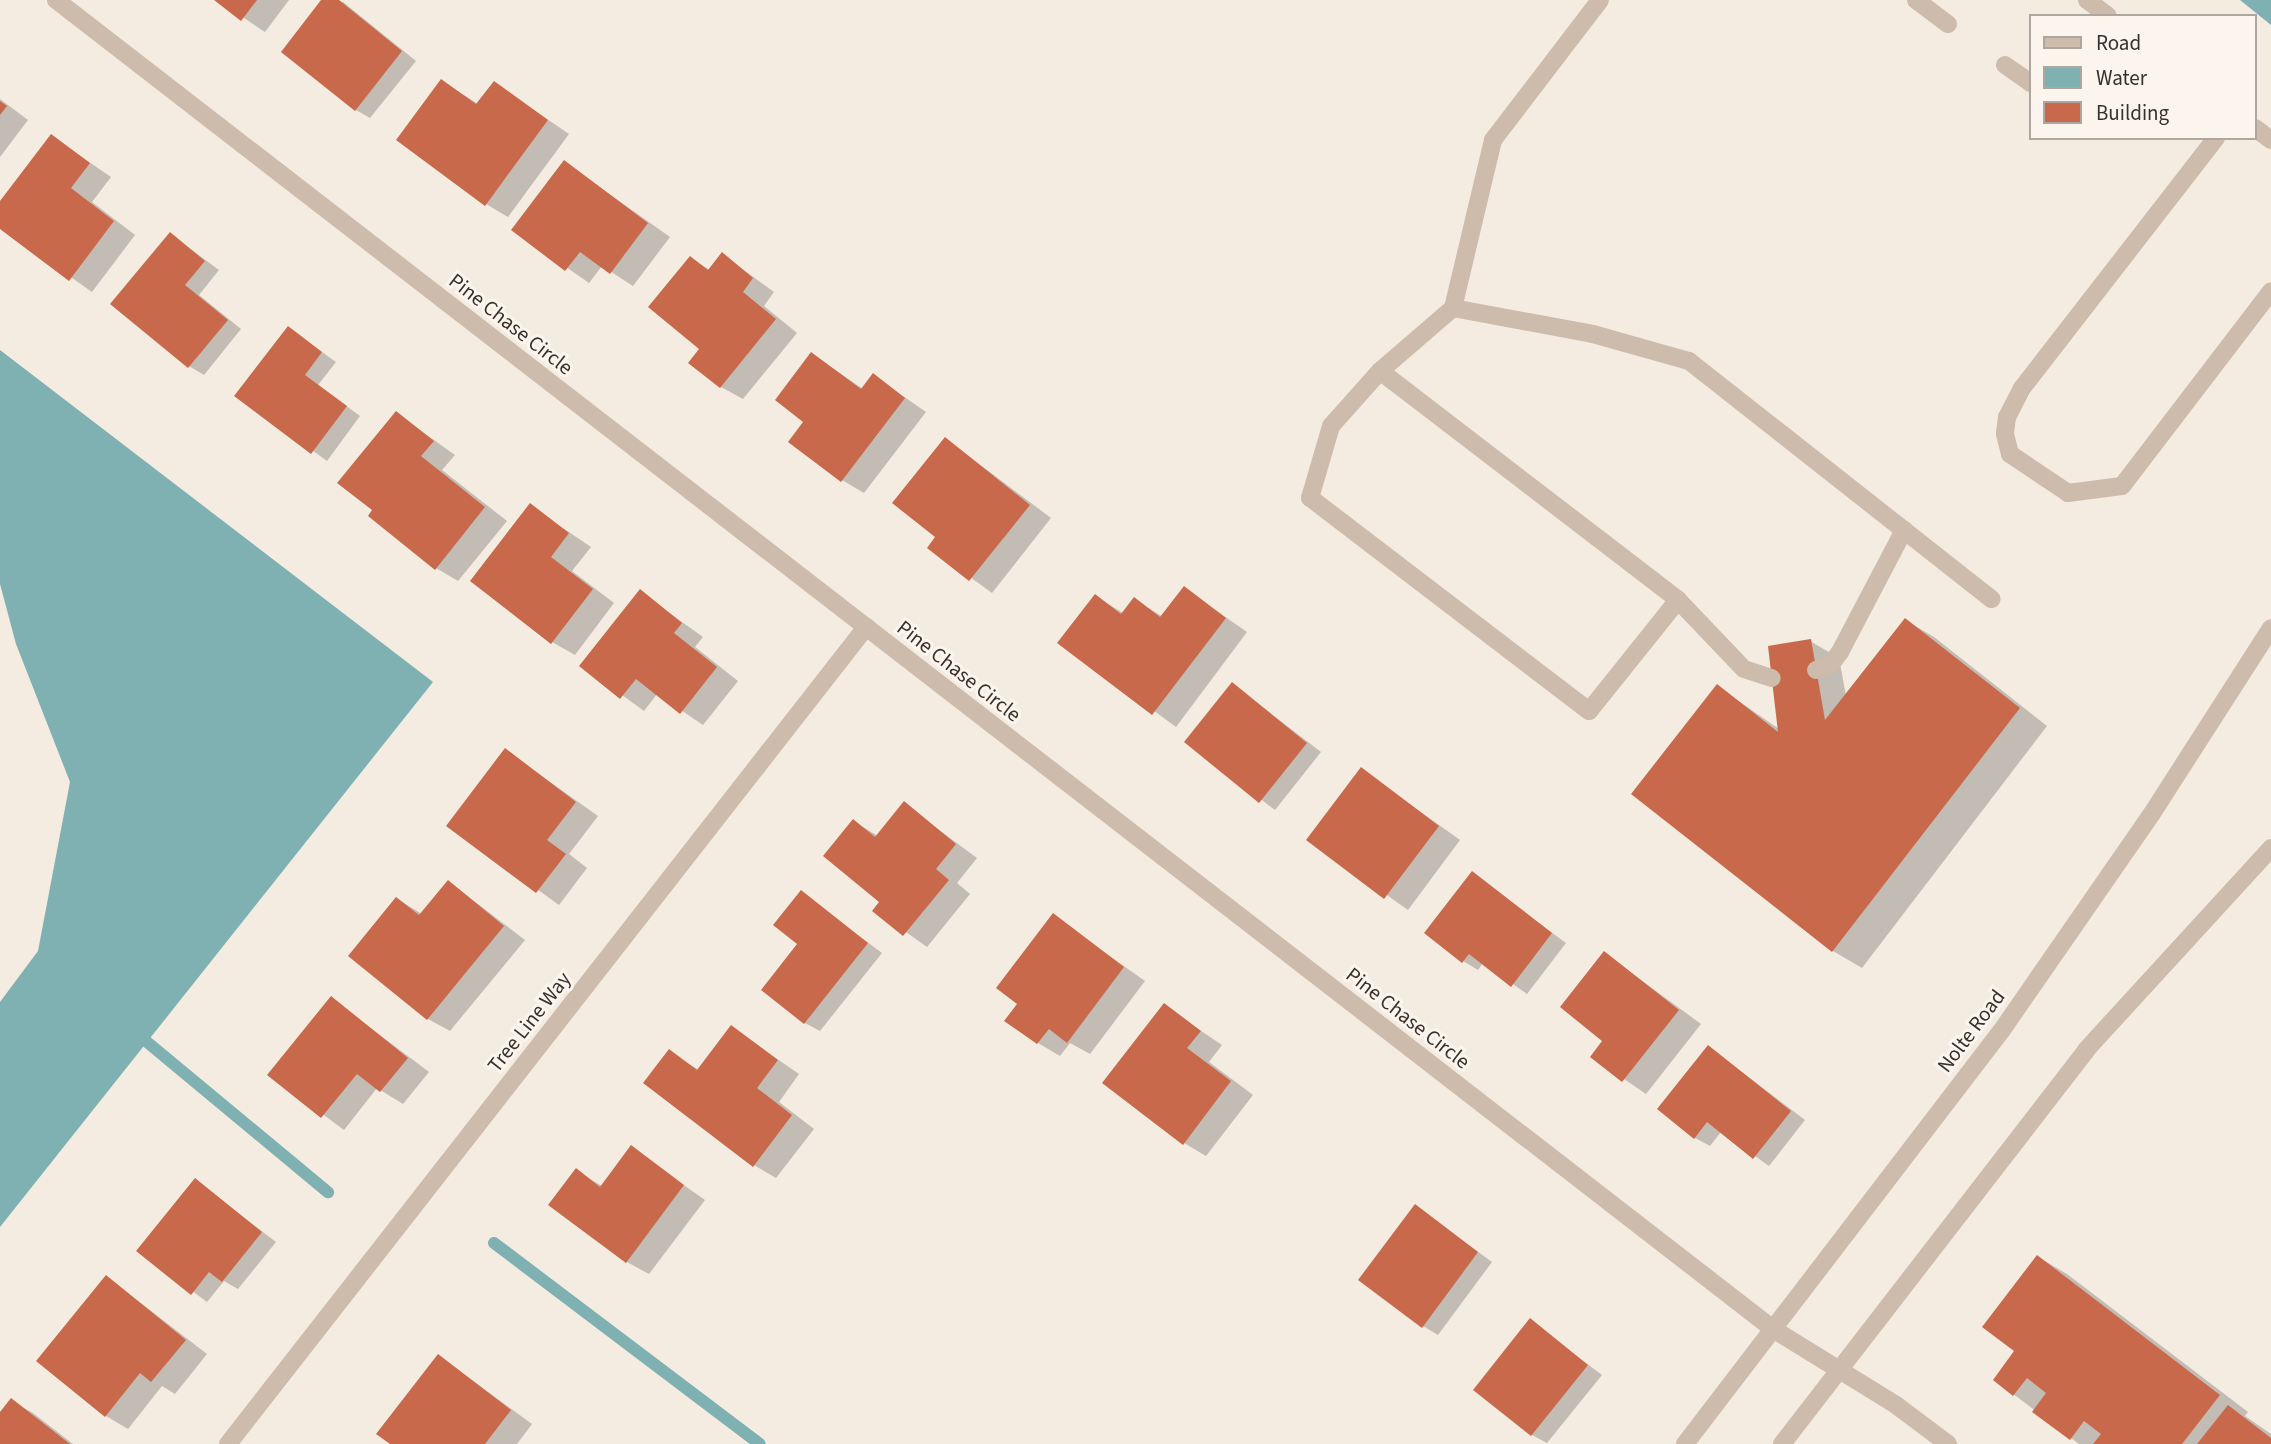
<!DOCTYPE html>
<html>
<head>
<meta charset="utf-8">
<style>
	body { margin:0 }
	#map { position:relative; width:2271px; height:1444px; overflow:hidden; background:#f4ebe1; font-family:"Source Sans 3",sans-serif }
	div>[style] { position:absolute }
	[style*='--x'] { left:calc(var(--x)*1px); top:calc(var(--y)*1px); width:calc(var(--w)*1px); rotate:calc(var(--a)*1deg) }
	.water>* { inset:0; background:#7fb0b2 }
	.shadow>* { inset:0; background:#0003 }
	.stream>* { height:12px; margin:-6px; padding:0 6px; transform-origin:6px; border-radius:6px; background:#7fb0b2 }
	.building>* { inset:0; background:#c8694b }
	.service>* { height:18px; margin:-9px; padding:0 9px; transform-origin:9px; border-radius:9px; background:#cdbbac }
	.minor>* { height:18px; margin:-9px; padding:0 9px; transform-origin:9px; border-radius:9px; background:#cdbbac }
	.tertiary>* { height:18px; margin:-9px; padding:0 9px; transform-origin:9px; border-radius:9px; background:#cdbbac }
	span { translate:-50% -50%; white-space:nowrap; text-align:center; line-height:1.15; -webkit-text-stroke:6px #fbf5ee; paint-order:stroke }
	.street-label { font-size:21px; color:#3b302b }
	.legend { position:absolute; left:2029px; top:14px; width:228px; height:126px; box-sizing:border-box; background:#fbf5ee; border:2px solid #aea6a0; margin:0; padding:9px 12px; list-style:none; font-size:21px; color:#3b302b }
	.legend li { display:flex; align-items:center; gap:14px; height:35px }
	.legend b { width:35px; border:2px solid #aea6a0 }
</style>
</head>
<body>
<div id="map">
	<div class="water">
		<i style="clip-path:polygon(2240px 0,2271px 0,2271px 25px)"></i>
		<i style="clip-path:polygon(0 350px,433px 682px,0 1227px,0 1002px,38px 951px,70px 782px,16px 644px,0 584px)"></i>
	</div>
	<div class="shadow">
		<i style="clip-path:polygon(217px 0,289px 0,265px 32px)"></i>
		<i style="clip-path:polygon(323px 0,343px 2px,416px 61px,370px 118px,356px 110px)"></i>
		<i style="clip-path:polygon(442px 81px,478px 104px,494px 83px,569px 134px,508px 217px,486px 204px)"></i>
		<i style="clip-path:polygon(0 99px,28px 120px,0 157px)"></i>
		<i style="clip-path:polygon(51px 136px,111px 177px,92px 202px,135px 235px,92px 292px,0 227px,0 204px)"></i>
		<i style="clip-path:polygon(564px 162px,670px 237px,633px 286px,602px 266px,589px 283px,513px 230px)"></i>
		<i style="clip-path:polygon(170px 234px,219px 270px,199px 295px,241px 329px,204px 375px,189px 366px)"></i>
		<i style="clip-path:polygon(722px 254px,774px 292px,764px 306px,797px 333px,743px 399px,721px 387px,690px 258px,710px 270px)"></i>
		<i style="clip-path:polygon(288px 328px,336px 362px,318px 385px,360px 416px,327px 461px,237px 396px)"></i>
		<i style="clip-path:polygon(812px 354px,863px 389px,874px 376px,926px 412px,864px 493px,842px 480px,806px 421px)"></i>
		<i style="clip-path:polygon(396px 413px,455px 455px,442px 470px,507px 521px,458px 581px,436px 568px,374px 510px)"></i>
		<i style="clip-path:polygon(946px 439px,1051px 518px,992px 593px,930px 548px,938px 537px)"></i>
		<i style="clip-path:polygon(530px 506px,591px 547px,572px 571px,614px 603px,575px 655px,552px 642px)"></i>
		<i style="clip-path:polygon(1185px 589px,1247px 632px,1176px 727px,1060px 642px,1095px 596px,1123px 613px,1134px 599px,1163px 617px)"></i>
		<i style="clip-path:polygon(640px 592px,703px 637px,695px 647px,738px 681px,703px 725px,657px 694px,644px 711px,581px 665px)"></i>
		<i style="clip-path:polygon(1905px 620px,1934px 637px,2047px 726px,1862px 968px,1833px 951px,1634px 794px,1717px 686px,1779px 729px,1810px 641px,1839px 658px,1846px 696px)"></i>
		<i style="clip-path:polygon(1232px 684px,1321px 752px,1275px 810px,1186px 742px)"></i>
		<i style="clip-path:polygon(505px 750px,598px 816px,569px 854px,587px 868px,559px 905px,449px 826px)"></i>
		<i style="clip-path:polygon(1362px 770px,1460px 840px,1408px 910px,1309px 840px)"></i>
		<i style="clip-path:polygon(904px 804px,977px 858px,957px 883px,970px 894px,927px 947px,875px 910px,882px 901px,853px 821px,878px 836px)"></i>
		<i style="clip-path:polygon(1472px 874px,1566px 943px,1527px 994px,1483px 963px,1478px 970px,1463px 961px)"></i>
		<i style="clip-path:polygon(449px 882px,525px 940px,450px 1031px,428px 1019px,397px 899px,422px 914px)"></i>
		<i style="clip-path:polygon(801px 893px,882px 953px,820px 1031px,805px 1023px)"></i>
		<i style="clip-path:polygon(1053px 916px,1145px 981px,1090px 1054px,1070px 1043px,1060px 1056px,1038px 1043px,1019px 1003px)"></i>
		<i style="clip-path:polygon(1604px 953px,1701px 1024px,1646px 1094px,1592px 1057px,1605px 1040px)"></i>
		<i style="clip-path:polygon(331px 998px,429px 1072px,403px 1104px,377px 1088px,344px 1130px,269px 1074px)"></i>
		<i style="clip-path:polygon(1164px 1006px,1222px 1045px,1209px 1062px,1253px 1095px,1206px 1156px,1184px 1143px)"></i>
		<i style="clip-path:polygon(732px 1028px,799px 1074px,779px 1102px,814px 1129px,776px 1178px,754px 1165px,669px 1052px,699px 1070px)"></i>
		<i style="clip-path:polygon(1709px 1047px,1805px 1120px,1769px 1166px,1721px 1132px,1710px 1146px,1695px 1138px)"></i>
		<i style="clip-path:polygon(631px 1148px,705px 1200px,649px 1274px,627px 1262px,576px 1171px,602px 1186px)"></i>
		<i style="clip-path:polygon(195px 1180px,276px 1242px,238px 1289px,224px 1281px,207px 1302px,138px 1251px)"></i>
		<i style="clip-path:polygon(1416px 1207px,1492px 1262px,1438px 1335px,1423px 1326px)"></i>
		<i style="clip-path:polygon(2038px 1257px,2067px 1274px,2248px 1412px,2245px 1416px,2271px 1434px,2271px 1444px,2079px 1444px,1995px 1380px,2017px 1351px)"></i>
		<i style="clip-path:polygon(107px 1277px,207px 1354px,175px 1394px,162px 1386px,128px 1429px,106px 1416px)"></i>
		<i style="clip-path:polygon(1530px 1321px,1602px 1375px,1547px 1443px,1532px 1435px)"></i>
		<i style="clip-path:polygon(439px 1356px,532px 1424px,517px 1444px,393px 1444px)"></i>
		<i style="clip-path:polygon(11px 1401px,33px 1413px,73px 1444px,0 1444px,0 1415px)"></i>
	</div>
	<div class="stream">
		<i style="--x:135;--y:1032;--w:251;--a:39.7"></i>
		<i style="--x:494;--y:1243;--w:333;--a:37.1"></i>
	</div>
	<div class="building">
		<i style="clip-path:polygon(214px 0,257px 0,241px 21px)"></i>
		<i style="clip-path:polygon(321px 0,339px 0,402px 51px,355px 111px,281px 52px)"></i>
		<i style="clip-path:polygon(441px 79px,476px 104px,494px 81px,548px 120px,485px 206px,396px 140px)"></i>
		<i style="clip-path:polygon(0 101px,7px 106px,0 115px)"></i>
		<i style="clip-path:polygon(51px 134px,90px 163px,71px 188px,114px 221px,69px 281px,0 229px,0 201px)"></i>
		<i style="clip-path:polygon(564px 160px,648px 223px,610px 274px,580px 252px,565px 271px,511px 230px)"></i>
		<i style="clip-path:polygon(170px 232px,205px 261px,185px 285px,228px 320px,188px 368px,110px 304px)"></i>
		<i style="clip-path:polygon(722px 252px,753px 278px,743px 292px,776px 319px,720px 388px,688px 363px,699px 349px,648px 307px,690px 256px,708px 270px)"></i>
		<i style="clip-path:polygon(288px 326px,322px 352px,305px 375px,347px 406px,311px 454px,234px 396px)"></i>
		<i style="clip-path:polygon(811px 352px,861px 389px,873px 373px,905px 398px,841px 482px,788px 442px,803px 422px,775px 400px)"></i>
		<i style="clip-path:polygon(396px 411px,434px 441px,421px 456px,485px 507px,435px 570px,368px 516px,372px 510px,337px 483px)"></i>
		<i style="clip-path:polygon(945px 437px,1030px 505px,969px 581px,927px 548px,935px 537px,892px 503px)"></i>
		<i style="clip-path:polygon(530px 503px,569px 533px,551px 557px,593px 589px,551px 644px,470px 581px)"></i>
		<i style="clip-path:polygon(1184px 586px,1226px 618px,1152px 715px,1057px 643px,1095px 594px,1121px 614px,1134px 597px,1160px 617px)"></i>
		<i style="clip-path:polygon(640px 589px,682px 623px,674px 633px,717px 667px,680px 714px,636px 679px,620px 699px,579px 666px)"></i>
		<i style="clip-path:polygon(1905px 618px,2020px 708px,1832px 952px,1631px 794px,1717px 684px,1778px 732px,1768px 646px,1811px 639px,1825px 720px)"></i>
		<i style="clip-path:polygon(1232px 682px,1307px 743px,1259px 803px,1184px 742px)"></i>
		<i style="clip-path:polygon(505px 748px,576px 802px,547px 840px,566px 854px,536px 893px,446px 826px)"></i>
		<i style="clip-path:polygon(1361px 767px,1439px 826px,1384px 899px,1306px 840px)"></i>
		<i style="clip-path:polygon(904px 801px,956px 844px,936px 869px,949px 880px,903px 936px,872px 911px,879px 902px,823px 856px,853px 819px,875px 837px)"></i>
		<i style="clip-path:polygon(1472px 871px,1552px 933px,1511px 987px,1469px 954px,1462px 963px,1424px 933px)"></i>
		<i style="clip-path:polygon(448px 880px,504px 926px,427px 1020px,348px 956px,396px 897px,419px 915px)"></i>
		<i style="clip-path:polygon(801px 890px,868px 943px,804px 1024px,761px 990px,797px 944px,773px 925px)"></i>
		<i style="clip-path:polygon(1053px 913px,1124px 967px,1067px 1043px,1049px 1029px,1037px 1044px,1004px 1021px,1017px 1004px,996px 988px)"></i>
		<i style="clip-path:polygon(1604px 951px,1679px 1010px,1622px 1082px,1590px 1057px,1602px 1041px,1560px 1007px)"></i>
		<i style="clip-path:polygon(331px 996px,408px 1058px,380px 1092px,357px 1074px,321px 1118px,267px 1075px)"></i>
		<i style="clip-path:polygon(1164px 1003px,1201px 1031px,1187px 1048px,1231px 1081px,1183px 1145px,1102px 1083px)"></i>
		<i style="clip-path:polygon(731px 1025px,778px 1060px,757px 1088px,792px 1115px,753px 1167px,643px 1083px,669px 1049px,697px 1070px)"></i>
		<i style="clip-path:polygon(1708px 1045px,1791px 1111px,1753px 1159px,1707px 1122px,1694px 1139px,1657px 1109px)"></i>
		<i style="clip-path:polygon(631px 1145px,684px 1185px,626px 1263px,548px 1205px,576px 1168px,600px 1187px)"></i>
		<i style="clip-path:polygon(195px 1178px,262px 1232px,222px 1282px,209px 1272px,191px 1295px,136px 1251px)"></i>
		<i style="clip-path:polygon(1415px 1204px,1478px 1252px,1422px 1328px,1358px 1280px)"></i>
		<i style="clip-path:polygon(2037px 1255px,2220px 1395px,2182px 1444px,2093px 1444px,2101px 1434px,2084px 1421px,2070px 1440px,2032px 1412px,2046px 1393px,2027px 1378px,2013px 1396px,1993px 1380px,2014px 1351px,1982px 1327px)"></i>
		<i style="clip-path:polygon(106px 1275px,186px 1340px,151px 1382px,140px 1373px,105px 1417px,36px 1361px)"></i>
		<i style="clip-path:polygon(1530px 1318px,1588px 1365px,1531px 1436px,1473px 1390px)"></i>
		<i style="clip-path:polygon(438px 1354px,511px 1410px,485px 1444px,390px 1444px,376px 1434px)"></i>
		<i style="clip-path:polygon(11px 1398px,70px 1444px,0 1444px,0 1412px)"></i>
		<i style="clip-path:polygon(2228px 1405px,2271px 1438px,2271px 1444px,2197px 1444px)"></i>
	</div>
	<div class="service">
		<i style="--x:1916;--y:0;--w:40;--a:37"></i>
		<i style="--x:2087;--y:0;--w:26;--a:37"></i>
		<i style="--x:2005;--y:65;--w:32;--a:35"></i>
		<i style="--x:2255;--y:128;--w:20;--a:37"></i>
		<i style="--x:2216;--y:138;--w:316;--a:127.8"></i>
		<i style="--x:2022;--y:388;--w:33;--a:117"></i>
		<i style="--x:2007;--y:417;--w:17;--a:97"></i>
		<i style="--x:2005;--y:434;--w:21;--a:76"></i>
		<i style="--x:2010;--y:454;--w:70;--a:33.9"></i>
		<i style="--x:2068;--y:493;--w:54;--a:-7.4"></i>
		<i style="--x:2122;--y:486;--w:245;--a:-52.6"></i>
		<i style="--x:1453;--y:308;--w:142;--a:10.5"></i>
		<i style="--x:1593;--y:334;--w:100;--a:15.7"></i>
		<i style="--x:1689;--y:361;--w:385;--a:38.2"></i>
		<i style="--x:1380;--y:371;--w:376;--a:37.5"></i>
		<i style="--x:1678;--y:600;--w:142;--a:128.7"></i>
		<i style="--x:1589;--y:711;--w:351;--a:-142.6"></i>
		<i style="--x:1310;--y:498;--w:75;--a:-73.7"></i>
		<i style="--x:1331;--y:426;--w:74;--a:-48.3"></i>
		<i style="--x:1380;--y:371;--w:96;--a:-40.8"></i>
		<i style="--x:1453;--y:308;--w:173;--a:-76.6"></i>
		<i style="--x:1678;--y:600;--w:95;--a:46.3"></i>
		<i style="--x:1744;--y:669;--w:29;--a:18"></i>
		<i style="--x:1816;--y:670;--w:16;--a:-22"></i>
		<i style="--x:1831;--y:664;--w:15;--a:-53"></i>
		<i style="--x:1840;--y:652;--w:138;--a:-62.3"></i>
	</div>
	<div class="minor">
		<i style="--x:56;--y:0;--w:2171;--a:37.74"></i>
		<i style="--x:1773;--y:1329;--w:145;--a:31.7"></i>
		<i style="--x:1896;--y:1405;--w:65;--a:36.9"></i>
		<i style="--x:1493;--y:140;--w:176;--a:-52.6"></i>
		<i style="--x:228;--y:1444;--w:1037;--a:-52.01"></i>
	</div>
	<div class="tertiary">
		<i style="--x:1685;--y:1444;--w:521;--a:-52.56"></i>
		<i style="--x:2002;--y:1030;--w:262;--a:-55.3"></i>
		<i style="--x:2151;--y:815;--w:222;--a:-57.3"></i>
		<i style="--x:1782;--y:1444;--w:498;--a:-52.3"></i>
		<i style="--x:2086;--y:1050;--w:274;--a:-47.5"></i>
	</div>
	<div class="street-label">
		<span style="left:511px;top:324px;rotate:38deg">Pine Chase Circle</span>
		<span style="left:959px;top:671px;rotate:38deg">Pine Chase Circle</span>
		<span style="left:1408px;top:1018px;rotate:38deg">Pine Chase Circle</span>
		<span style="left:529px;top:1022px;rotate:-52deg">Tree Line Way</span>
		<span style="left:1971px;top:1031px;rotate:-53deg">Nolte Road</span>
	</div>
	<ul class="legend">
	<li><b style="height:9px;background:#cdbbac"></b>Road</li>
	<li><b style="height:19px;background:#7fb0b2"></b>Water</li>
	<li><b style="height:19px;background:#c8694b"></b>Building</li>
	</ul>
</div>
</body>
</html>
